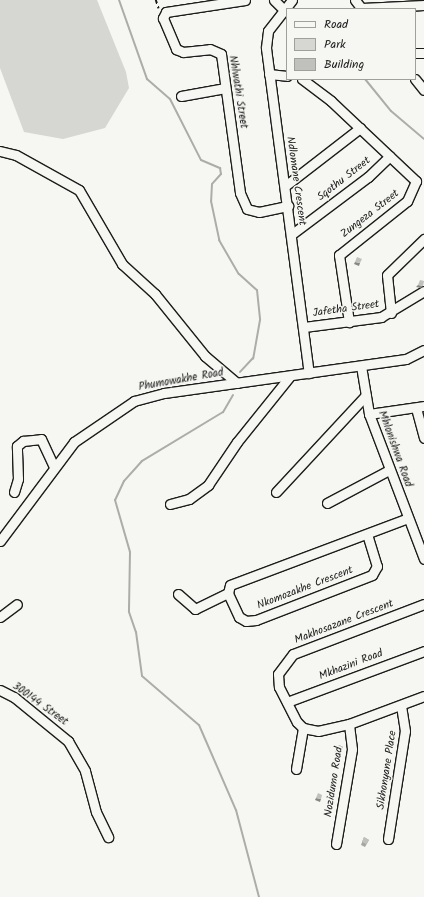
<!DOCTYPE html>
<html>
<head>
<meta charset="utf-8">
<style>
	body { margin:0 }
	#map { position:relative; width:424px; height:897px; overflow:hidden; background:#f6f6f2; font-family:Kalam,sans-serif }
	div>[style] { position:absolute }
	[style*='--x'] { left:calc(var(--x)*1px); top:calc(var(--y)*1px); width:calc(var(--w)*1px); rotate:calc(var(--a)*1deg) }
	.green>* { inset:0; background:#d6d6d2 }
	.stream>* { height:2px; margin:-1px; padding:0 1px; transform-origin:1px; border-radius:1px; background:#acaca9 }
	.path>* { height:1.5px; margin-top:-0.75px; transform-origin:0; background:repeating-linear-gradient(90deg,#1c1c1c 0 4px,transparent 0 7px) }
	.roads { filter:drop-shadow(1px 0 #1c1c1c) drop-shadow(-1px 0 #1c1c1c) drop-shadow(0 1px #1c1c1c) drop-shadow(0 -1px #1c1c1c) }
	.minor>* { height:9px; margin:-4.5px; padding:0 4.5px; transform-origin:4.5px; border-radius:4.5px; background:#f6f6f2 }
	.wall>* { inset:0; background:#a5a5a3 }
	.shaded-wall>* { inset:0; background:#868684 }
	.building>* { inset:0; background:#c0c0bd }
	span { translate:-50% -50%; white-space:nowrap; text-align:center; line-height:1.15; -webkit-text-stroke:3px #f6f6f2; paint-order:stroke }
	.street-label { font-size:11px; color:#1c1c1c }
	.legend { position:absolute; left:286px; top:8px; width:130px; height:72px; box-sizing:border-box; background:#f6f6f2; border:1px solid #9f9f9c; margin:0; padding:5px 7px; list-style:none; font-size:12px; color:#1c1c1c }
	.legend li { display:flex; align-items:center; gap:8px; height:20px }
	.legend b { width:20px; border:1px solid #9f9f9c }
</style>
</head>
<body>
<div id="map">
	<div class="green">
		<i style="clip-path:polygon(0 0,97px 0,126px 72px,129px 88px,105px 128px,63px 139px,24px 132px,0 68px)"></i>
	</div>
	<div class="stream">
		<i style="--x:119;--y:0;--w:84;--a:70.5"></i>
		<i style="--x:147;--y:79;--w:30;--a:41"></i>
		<i style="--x:170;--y:99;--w:68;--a:63.1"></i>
		<i style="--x:201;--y:160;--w:21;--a:23"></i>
		<i style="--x:220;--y:168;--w:6;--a:81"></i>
		<i style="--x:221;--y:174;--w:13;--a:132"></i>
		<i style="--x:212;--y:184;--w:17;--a:93"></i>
		<i style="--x:211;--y:201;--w:40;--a:78"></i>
		<i style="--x:219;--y:240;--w:39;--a:60"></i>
		<i style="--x:239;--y:274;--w:24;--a:42"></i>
		<i style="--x:257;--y:290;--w:30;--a:84"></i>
		<i style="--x:260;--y:320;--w:39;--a:100"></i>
		<i style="--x:253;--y:358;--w:19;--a:133"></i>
		<i style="--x:365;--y:79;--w:41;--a:50.9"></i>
		<i style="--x:391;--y:111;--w:43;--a:40.3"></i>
		<i style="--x:233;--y:395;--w:20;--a:120"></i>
		<i style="--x:223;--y:412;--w:95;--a:148.8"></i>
		<i style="--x:142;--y:461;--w:27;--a:132"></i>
		<i style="--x:124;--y:481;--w:21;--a:115"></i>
		<i style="--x:115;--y:500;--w:54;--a:73.9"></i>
		<i style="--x:130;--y:552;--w:60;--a:91"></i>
		<i style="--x:129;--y:612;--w:21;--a:71"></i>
		<i style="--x:136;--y:632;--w:44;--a:82.2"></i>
		<i style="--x:142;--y:676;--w:75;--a:40.7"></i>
		<i style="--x:199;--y:725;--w:93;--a:66.5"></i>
		<i style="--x:236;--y:810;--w:90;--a:75.2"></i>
	</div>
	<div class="path">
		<i style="--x:156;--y:0;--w:9;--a:72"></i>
	</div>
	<div class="roads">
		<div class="minor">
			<i style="--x:245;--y:0;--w:80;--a:171.4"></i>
			<i style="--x:166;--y:12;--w:7;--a:117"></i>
			<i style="--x:163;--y:18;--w:34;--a:67"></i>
			<i style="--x:176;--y:49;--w:8;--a:23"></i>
			<i style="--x:183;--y:52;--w:27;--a:-6"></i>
			<i style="--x:210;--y:49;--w:12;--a:24"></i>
			<i style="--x:221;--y:54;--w:140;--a:82.2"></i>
			<i style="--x:240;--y:193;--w:17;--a:66"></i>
			<i style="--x:247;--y:209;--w:12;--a:14"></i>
			<i style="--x:259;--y:212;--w:30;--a:-12"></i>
			<i style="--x:274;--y:0;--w:14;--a:45"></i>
			<i style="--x:292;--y:0;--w:39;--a:128"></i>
			<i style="--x:268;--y:31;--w:17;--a:97"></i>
			<i style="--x:266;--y:48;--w:328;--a:82.5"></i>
			<i style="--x:355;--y:0;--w:11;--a:52"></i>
			<i style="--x:362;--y:8;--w:62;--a:-2.8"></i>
			<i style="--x:415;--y:53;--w:9;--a:0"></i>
			<i style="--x:269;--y:74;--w:18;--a:6"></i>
			<i style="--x:302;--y:79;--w:36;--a:37"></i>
			<i style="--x:331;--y:101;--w:117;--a:43.3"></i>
			<i style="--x:416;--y:181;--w:22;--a:114"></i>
			<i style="--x:407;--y:201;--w:87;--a:141.5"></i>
			<i style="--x:339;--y:255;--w:68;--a:81.5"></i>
			<i style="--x:415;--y:79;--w:14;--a:51"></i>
			<i style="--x:181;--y:96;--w:45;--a:-10.3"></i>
			<i style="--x:0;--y:151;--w:16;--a:14"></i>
			<i style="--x:16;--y:155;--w:72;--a:29.1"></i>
			<i style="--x:79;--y:190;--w:86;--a:59.8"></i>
			<i style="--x:122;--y:264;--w:45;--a:42.3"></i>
			<i style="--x:155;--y:294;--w:80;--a:51.1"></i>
			<i style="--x:205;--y:356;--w:42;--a:40.2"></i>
			<i style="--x:285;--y:186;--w:95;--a:-37.7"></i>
			<i style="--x:292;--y:234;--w:95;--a:-36.9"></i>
			<i style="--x:368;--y:177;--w:30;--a:-44"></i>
			<i style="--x:391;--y:313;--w:38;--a:-96"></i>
			<i style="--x:387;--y:275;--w:52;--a:-44.2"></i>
			<i style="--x:304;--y:327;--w:78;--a:-7.4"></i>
			<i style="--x:381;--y:317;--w:50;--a:-31.2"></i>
			<i style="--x:361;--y:366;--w:49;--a:80.5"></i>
			<i style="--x:369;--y:414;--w:155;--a:69.2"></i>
			<i style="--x:416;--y:408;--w:31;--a:75"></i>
			<i style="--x:369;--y:414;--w:56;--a:-8.3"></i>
			<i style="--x:14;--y:492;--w:14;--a:-73"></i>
			<i style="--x:18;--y:479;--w:33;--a:-92"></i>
			<i style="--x:17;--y:446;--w:8;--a:-40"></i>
			<i style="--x:23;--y:441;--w:18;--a:-6"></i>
			<i style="--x:41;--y:439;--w:31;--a:65"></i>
			<i style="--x:276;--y:492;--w:132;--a:-47.1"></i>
			<i style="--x:327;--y:503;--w:70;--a:-28"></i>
			<i style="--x:170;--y:504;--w:20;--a:-15"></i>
			<i style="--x:189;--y:499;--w:24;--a:-36"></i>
			<i style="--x:208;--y:485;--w:52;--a:-56"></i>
			<i style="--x:237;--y:442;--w:85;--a:-51.2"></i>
			<i style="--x:367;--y:534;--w:34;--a:73"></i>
			<i style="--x:377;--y:566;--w:10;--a:119"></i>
			<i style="--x:372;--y:575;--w:124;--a:158.8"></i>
			<i style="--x:256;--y:620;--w:10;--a:174"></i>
			<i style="--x:246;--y:621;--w:8;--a:-150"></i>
			<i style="--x:239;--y:617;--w:26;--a:-115"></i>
			<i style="--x:228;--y:593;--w:8;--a:-76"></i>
			<i style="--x:230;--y:585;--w:190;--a:-20.6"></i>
			<i style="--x:0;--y:541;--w:124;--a:-53.2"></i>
			<i style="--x:74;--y:442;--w:73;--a:-34.3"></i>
			<i style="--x:134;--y:401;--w:31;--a:-15"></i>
			<i style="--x:164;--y:393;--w:244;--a:-8"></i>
			<i style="--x:406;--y:359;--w:20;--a:-27"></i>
			<i style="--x:178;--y:594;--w:23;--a:41"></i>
			<i style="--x:195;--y:609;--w:37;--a:-26"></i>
			<i style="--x:424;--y:604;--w:140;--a:159.1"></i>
			<i style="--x:293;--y:654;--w:25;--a:127"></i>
			<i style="--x:278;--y:674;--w:13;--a:86"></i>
			<i style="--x:279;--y:687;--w:39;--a:63"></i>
			<i style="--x:297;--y:722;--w:8;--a:45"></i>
			<i style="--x:303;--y:728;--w:15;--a:11"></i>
			<i style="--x:318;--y:731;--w:32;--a:-13"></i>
			<i style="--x:349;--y:724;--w:80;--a:-20.5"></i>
			<i style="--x:0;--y:617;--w:21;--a:-37"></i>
			<i style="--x:0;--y:690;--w:16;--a:27"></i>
			<i style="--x:14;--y:697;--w:70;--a:39.2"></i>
			<i style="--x:68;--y:741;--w:34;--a:60"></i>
			<i style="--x:85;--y:771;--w:42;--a:75"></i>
			<i style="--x:96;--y:812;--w:28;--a:64"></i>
			<i style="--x:287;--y:702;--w:146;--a:-20.4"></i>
			<i style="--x:296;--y:769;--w:42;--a:-80.3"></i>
			<i style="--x:388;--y:839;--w:109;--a:-81.1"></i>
			<i style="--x:405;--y:731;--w:25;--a:-99"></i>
			<i style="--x:336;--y:844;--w:96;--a:-80.4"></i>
			<i style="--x:352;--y:749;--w:25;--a:-97"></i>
		</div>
	</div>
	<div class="wall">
		<i style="clip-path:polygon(339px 745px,343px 747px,339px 754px,335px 752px)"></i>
		<i style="clip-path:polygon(364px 837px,369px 840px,365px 847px,361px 845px)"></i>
	</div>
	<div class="shaded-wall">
		<i style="clip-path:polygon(355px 262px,360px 263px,359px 266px,354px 264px)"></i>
		<i style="clip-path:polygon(418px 285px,423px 286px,421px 288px,416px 287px)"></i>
		<i style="clip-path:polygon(316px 798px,321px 799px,320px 802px,315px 800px)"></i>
	</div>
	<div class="building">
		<i style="clip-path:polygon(357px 257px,362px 259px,360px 263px,355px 262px)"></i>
		<i style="clip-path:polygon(420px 280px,424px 281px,423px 286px,418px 285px)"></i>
		<i style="clip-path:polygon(339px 745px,343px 747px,341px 751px,337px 749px)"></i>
		<i style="clip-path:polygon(318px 793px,322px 795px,321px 799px,316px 798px)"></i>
		<i style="clip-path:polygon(364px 837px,369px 840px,366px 844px,362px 842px)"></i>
	</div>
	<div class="street-label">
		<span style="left:238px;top:92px;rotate:81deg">Nhlwathi Street</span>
		<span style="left:344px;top:179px;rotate:-38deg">Sqothu Street</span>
		<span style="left:296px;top:181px;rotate:82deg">Ndlomane Crescent</span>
		<span style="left:370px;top:214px;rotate:-38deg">Zungeza Street</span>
		<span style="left:346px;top:309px;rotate:-8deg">Jafetha Street</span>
		<span style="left:181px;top:380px;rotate:-10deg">Phumowakhe Road</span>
		<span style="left:395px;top:449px;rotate:70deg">Mhlonishwa Road</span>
		<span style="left:305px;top:588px;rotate:-21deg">Nkomozakhe Crescent</span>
		<span style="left:344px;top:622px;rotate:-21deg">Makhosazane Crescent</span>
		<span style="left:351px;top:665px;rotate:-21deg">Mkhazini Road</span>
		<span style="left:40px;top:704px;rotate:36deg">300144 Street</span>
		<span style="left:387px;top:770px;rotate:-81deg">Sikhonyane Place</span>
		<span style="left:334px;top:782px;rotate:-81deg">Nozidumo Road</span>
	</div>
	<ul class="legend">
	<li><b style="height:5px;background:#f6f6f2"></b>Road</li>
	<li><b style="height:11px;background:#d6d6d2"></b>Park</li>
	<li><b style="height:11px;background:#c0c0bd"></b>Building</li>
	</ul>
</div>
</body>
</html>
